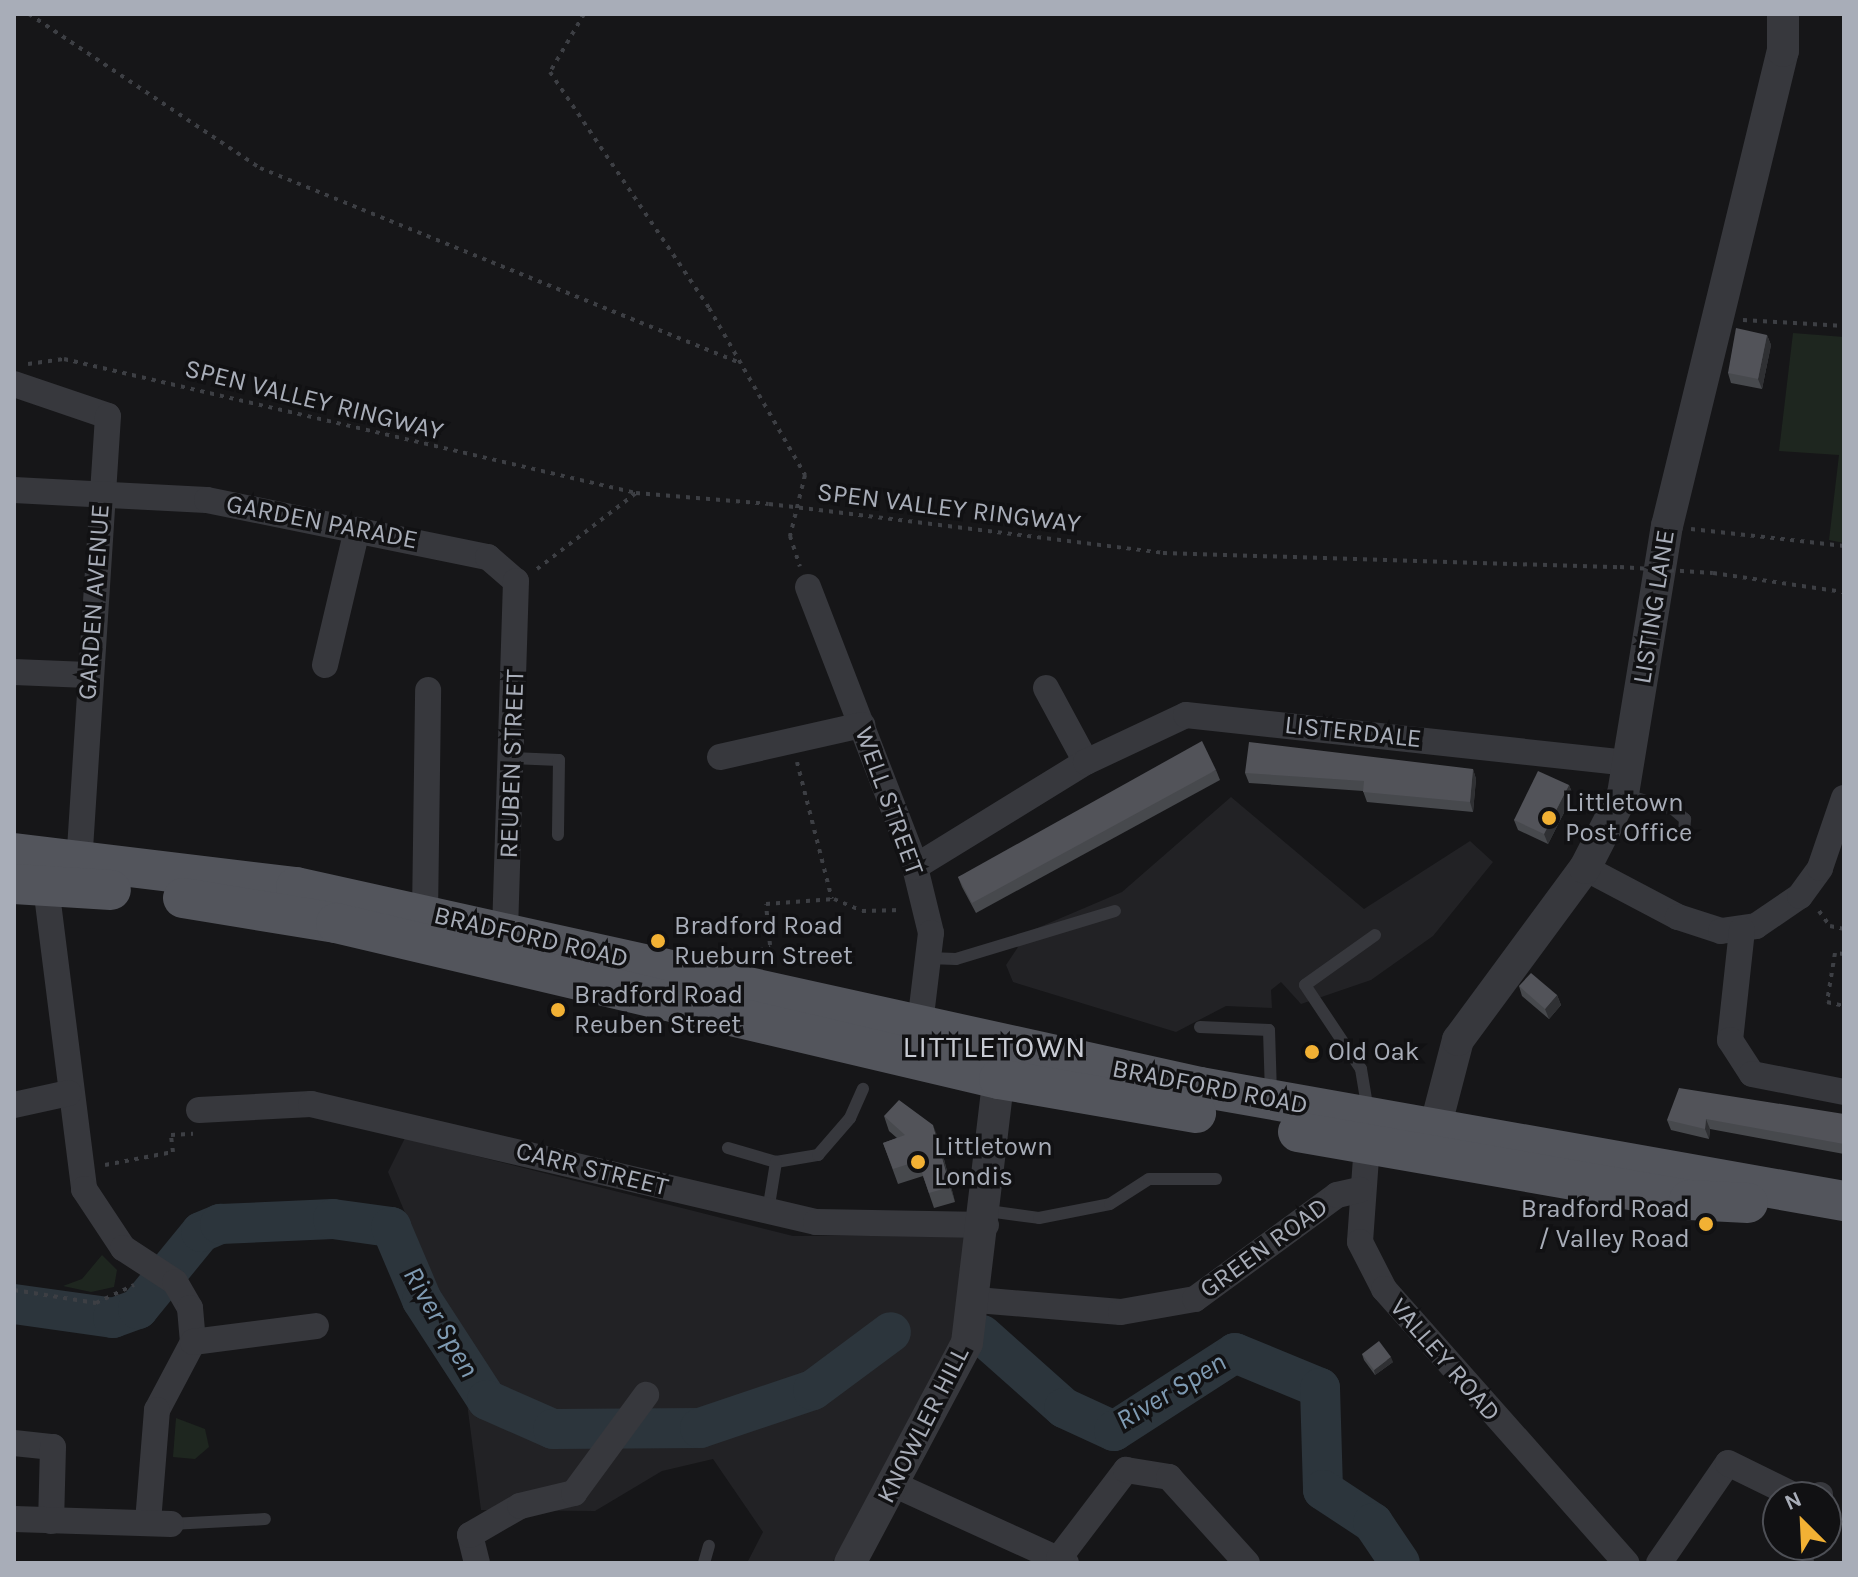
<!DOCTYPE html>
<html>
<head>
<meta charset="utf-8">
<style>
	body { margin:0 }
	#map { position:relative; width:1858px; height:1577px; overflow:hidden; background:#161618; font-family:Karla,sans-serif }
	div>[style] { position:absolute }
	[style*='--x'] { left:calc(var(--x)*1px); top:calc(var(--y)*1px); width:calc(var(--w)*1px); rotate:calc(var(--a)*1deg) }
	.built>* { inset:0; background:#222225 }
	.green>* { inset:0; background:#1e261f }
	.river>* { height:40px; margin:-20px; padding:0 20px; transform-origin:20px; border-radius:20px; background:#2c353c }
	.path>* { height:4px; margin-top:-2px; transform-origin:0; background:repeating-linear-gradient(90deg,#3d3f44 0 4px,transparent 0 10px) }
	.service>* { height:12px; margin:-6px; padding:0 6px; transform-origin:6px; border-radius:6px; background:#37383d }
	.minor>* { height:26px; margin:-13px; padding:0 13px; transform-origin:13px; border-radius:13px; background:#37383d }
	.tertiary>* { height:32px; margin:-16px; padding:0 16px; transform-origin:16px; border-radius:16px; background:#37383d }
	.primary>* { height:40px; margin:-20px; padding:0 20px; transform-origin:20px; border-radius:20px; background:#53555c }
	.path-bridge>* { height:4px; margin-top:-2px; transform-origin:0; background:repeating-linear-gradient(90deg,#3d3f44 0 4px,transparent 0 10px) }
	.wall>* { inset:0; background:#47494d }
	.shaded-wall>* { inset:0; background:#2f3033 }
	.building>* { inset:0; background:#525359 }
	.dots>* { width:22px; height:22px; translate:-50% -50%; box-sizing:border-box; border:4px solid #111113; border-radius:50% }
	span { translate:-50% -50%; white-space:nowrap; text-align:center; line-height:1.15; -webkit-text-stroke:7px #111113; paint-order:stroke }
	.street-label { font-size:26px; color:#a8adb8 }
	.poi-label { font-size:26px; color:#a8adb8 }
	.left { translate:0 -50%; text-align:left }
	.right { translate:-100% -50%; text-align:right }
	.water-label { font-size:28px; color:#7f9bb3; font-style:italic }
	.quarter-label { font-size:30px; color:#c9ccd4; letter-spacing:2px }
	.frame { position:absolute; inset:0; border:16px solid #a8adb8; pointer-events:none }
	.north { position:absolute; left:1762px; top:1481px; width:80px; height:80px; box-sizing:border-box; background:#111113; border:2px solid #4d4f55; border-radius:50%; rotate:336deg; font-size:22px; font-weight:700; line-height:32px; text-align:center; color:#a8adb8 }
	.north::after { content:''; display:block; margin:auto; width:28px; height:36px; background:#f2b134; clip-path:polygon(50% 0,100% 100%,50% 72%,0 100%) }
</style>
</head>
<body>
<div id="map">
	<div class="built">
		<i style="clip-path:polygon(1231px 797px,1364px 909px,1470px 841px,1493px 862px,1433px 936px,1371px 980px,1301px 1004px,1281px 982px,1271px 990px,1272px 1008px,1226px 1006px,1176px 1032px,1013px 982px,1006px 965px,1028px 932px,1122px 892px)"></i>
		<i style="clip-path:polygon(405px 1138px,793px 1236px,974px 1235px,950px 1352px,832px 1563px,747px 1563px,763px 1532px,713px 1459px,662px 1471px,595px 1511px,481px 1510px,459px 1342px,388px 1172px)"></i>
	</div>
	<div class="green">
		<i style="clip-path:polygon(1793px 333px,1844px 337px,1844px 543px,1829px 540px,1839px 455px,1779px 451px)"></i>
		<i style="clip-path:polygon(102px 1255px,117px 1270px,114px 1287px,91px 1292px,63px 1286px,82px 1279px)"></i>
		<i style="clip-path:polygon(176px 1418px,205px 1429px,209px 1447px,195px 1459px,173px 1457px)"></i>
	</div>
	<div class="river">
		<i style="--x:14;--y:1304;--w:100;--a:8"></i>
		<i style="--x:113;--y:1318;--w:27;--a:-20"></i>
		<i style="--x:138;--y:1309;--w:99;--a:-50.7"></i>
		<i style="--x:201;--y:1232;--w:21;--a:-23"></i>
		<i style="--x:220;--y:1224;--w:113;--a:-2.5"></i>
		<i style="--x:333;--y:1219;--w:59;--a:7.9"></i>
		<i style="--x:391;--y:1227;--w:79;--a:67"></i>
		<i style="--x:422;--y:1300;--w:119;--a:57"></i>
		<i style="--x:487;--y:1400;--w:72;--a:23.7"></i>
		<i style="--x:553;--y:1429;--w:147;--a:-0.4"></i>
		<i style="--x:700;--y:1428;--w:119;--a:-18.6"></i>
		<i style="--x:813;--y:1390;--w:97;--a:-36.6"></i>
		<i style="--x:982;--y:1335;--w:110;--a:41.7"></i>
		<i style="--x:1064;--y:1408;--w:55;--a:24.7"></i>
		<i style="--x:1114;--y:1431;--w:144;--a:-32.8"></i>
		<i style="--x:1235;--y:1353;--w:92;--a:22.4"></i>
		<i style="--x:1320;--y:1388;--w:102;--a:88.3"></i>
		<i style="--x:1323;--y:1490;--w:60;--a:33.4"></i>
		<i style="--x:1373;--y:1523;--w:48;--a:56"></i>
	</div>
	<div class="path">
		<i style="--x:29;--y:14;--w:278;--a:33.7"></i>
		<i style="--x:260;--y:168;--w:518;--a:22.11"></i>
		<i style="--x:584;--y:14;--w:67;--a:120.4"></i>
		<i style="--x:550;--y:72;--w:285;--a:56"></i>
		<i style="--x:709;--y:308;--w:193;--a:60.1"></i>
		<i style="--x:805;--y:475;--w:63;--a:103.8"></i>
		<i style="--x:790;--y:536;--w:32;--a:72"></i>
		<i style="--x:1743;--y:320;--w:101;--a:3.4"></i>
		<i style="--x:28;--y:364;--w:36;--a:-8"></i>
		<i style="--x:64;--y:359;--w:587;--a:13.18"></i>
		<i style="--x:636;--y:493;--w:133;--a:4.7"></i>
		<i style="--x:819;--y:510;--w:347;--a:7.1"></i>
		<i style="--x:1163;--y:553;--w:457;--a:1.8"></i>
		<i style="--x:1691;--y:529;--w:154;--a:6.3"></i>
		<i style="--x:537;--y:569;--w:125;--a:-37.5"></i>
		<i style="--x:1713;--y:573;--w:132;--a:8.3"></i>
		<i style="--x:797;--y:762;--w:141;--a:75.7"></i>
		<i style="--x:1819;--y:911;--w:19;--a:54"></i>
		<i style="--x:1830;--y:926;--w:14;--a:12"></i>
		<i style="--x:1844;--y:954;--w:9;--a:-174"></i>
		<i style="--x:1835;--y:953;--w:50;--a:99.3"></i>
		<i style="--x:1827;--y:1002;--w:17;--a:13"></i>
		<i style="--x:751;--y:955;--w:21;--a:-28"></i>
		<i style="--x:770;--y:945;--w:41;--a:-95.6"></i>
		<i style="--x:766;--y:904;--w:68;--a:-4.2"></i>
		<i style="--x:834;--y:899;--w:30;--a:23"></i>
		<i style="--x:862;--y:911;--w:40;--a:-1.4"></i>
		<i style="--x:105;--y:1165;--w:69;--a:-10.8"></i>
		<i style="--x:173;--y:1152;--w:17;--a:-97"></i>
		<i style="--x:171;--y:1135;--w:22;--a:-3"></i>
		<i style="--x:14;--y:1290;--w:83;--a:9"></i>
		<i style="--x:96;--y:1303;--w:42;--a:-25.3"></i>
	</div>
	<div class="service">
		<i style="--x:512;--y:758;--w:47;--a:2.4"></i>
		<i style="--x:559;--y:760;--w:75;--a:90.8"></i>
		<i style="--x:1623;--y:794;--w:52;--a:16.7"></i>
		<i style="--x:1673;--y:809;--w:16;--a:40"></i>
		<i style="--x:1685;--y:819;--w:15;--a:94"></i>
		<i style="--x:928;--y:958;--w:28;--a:2"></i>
		<i style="--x:956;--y:959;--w:166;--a:-16.8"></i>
		<i style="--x:1200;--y:1027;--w:69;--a:2.5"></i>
		<i style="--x:1269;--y:1030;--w:63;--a:88.2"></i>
		<i style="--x:1368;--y:1111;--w:43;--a:-99.5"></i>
		<i style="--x:1361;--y:1069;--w:101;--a:-123.7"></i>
		<i style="--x:1305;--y:985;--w:86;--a:-35.5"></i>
		<i style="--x:728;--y:1148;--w:50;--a:16.3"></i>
		<i style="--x:776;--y:1162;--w:43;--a:-9.5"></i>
		<i style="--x:818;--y:1155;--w:49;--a:-49.1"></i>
		<i style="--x:850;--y:1118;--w:32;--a:-66"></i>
		<i style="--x:768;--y:1211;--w:50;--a:-80.7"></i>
		<i style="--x:988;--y:1211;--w:51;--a:7.8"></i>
		<i style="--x:1039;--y:1218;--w:72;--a:-11.2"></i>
		<i style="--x:1110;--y:1204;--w:46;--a:-32.7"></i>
		<i style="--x:1149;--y:1179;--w:67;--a:0"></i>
		<i style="--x:171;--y:1524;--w:94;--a:-3"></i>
		<i style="--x:1807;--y:1545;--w:18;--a:87"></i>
		<i style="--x:704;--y:1563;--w:18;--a:-74"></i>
	</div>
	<div class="minor">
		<i style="--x:14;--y:384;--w:99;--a:18.8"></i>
		<i style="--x:108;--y:416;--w:461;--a:93.7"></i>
		<i style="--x:14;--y:490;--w:193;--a:3"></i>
		<i style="--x:207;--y:500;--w:287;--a:11.5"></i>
		<i style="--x:488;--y:557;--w:37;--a:41"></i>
		<i style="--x:516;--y:581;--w:351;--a:91.8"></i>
		<i style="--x:808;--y:587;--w:292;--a:68.9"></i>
		<i style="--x:913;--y:859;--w:76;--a:76.3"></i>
		<i style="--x:931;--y:933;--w:92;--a:96.9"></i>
		<i style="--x:325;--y:665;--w:139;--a:-76.7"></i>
		<i style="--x:14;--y:672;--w:74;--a:2.3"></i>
		<i style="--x:1046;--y:688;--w:84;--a:61.6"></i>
		<i style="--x:720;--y:757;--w:146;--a:-12.7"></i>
		<i style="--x:915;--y:867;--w:201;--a:-31.6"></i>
		<i style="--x:1086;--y:762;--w:110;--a:-25.2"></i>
		<i style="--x:1186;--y:715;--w:446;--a:6.2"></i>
		<i style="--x:1585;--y:868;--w:105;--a:27.8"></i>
		<i style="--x:1678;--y:917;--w:45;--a:18"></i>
		<i style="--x:1721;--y:931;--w:35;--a:-8"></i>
		<i style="--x:1756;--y:926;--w:53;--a:-34.3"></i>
		<i style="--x:1800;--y:896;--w:34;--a:-54"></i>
		<i style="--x:1820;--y:868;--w:74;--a:-71.1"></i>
		<i style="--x:44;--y:871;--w:321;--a:82.8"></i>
		<i style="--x:84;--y:1189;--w:71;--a:56.5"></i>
		<i style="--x:123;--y:1248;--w:62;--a:33.2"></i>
		<i style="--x:175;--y:1282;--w:30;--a:60"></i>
		<i style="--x:190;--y:1308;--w:34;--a:85"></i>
		<i style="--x:193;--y:1342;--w:77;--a:117.9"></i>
		<i style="--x:157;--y:1410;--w:111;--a:94.6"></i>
		<i style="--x:425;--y:914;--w:224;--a:-89.2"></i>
		<i style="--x:1742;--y:930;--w:111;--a:96.2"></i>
		<i style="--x:1730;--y:1040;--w:40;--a:57.1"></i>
		<i style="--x:1752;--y:1074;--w:94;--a:11.1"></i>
		<i style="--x:14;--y:1105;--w:56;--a:-12.3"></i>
		<i style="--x:199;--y:1110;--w:112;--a:-3.1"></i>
		<i style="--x:311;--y:1104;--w:519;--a:13.15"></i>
		<i style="--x:816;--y:1222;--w:170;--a:1"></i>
		<i style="--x:1368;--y:1130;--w:112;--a:94.1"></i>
		<i style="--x:1360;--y:1242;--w:53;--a:62.9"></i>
		<i style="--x:1384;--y:1289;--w:366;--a:48.5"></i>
		<i style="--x:977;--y:1300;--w:144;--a:4.8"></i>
		<i style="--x:1121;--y:1312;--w:75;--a:-10"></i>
		<i style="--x:1195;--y:1299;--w:176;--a:-36.2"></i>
		<i style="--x:1337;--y:1195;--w:23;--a:-13"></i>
		<i style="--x:193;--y:1342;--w:124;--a:-7.4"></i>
		<i style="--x:14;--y:1443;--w:39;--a:6"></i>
		<i style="--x:53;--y:1447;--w:74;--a:91.5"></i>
		<i style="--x:893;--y:1484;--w:190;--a:24.5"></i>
		<i style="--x:1818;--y:1497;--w:3;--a:-45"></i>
		<i style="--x:14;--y:1519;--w:157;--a:1.8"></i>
		<i style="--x:1059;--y:1558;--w:111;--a:-52.7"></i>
		<i style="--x:1126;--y:1470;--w:44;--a:9.2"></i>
		<i style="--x:1169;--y:1477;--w:116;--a:47.8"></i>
		<i style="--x:477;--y:1563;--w:29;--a:-104"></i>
		<i style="--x:470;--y:1535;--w:58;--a:-30.1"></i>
		<i style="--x:520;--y:1506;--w:56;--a:-13.5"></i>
		<i style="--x:574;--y:1493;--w:122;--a:-53.7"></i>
		<i style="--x:1659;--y:1563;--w:121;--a:-55.4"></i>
		<i style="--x:1728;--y:1463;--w:77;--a:26.2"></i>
	</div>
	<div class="tertiary">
		<i style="--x:1429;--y:1151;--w:115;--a:-75.4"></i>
		<i style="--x:1458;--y:1040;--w:214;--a:-53.6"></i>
		<i style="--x:1585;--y:868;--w:83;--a:-62.8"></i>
		<i style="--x:1623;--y:794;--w:272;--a:-80.7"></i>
		<i style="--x:1667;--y:526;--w:489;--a:-76.3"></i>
		<i style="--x:1783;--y:51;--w:37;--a:-90"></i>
		<i style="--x:850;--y:1563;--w:249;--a:-62"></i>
		<i style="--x:967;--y:1343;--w:287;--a:-83.2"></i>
	</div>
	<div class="primary">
		<i style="--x:14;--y:853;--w:284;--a:6.9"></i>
		<i style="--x:296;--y:887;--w:926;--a:12.48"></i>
		<i style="--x:1200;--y:1087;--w:654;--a:10.04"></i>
		<i style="--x:14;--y:884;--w:97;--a:3.5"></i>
		<i style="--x:183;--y:898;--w:155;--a:9.3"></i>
		<i style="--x:336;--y:923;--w:681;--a:13.24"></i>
		<i style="--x:999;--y:1079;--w:200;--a:9.8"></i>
		<i style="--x:1298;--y:1132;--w:397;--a:9.9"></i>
		<i style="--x:1689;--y:1200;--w:59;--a:2.9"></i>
	</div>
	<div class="path-bridge">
		<i style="--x:769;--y:504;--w:50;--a:6.8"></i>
		<i style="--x:1620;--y:567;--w:93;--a:3.7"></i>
	</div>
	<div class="wall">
		<i style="clip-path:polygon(1767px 335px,1771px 345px,1762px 389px,1731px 383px,1728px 373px)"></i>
		<i style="clip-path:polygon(1473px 769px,1476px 779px,1473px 812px,1367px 802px,1363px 791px,1249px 783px,1245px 773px)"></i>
		<i style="clip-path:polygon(1216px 770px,1220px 780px,976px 913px,962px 887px,958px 877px)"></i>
		<i style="clip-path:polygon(1569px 785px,1573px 795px,1548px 844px,1518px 830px,1514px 820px)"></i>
		<i style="clip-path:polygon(1519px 986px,1557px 995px,1561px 1005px,1549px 1019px,1522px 996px)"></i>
		<i style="clip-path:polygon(1844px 1114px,1844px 1154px,1710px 1129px,1709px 1139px,1671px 1130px,1667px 1120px)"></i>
		<i style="clip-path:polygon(884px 1116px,939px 1140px,955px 1202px,934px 1208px,923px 1176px,898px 1184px,883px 1143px,897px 1138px,889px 1131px)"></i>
		<i style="clip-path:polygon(1362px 1354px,1393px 1362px,1375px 1375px,1364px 1360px)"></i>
	</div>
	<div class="shaded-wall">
		<i style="clip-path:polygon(1767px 335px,1771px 345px,1762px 389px,1758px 379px)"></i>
		<i style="clip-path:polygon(1473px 769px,1476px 779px,1473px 812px,1470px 802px)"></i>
		<i style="clip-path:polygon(1569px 785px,1573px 795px,1548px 844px,1544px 834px)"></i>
		<i style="clip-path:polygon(1557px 995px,1561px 1005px,1549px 1019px,1545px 1009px)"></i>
		<i style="clip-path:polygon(1706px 1119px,1710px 1129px,1709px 1139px,1705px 1129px)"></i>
		<i style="clip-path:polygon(933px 1125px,939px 1140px,955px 1202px,950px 1187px)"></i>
		<i style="clip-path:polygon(1391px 1357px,1393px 1362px,1375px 1375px,1374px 1370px)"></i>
	</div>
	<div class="building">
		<i style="clip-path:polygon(1736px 328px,1767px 335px,1758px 379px,1728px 373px)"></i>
		<i style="clip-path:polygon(1202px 741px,1216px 770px,972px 903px,958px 877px)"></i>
		<i style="clip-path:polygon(1249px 742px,1473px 769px,1470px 802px,1363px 792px,1364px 781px,1245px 773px)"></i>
		<i style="clip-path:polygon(1538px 771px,1569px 785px,1544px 834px,1514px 820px)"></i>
		<i style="clip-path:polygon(1531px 973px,1557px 995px,1545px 1009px,1519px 986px)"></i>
		<i style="clip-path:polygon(1679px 1088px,1844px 1114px,1844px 1144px,1706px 1119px,1705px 1129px,1667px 1120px)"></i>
		<i style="clip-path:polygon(899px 1100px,933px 1125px,950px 1187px,929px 1193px,918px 1161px,893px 1169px,883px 1143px,905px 1135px,884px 1116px)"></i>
		<i style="clip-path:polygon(1379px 1341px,1391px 1357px,1374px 1370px,1362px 1354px)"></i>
	</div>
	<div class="dots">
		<i style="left:1549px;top:818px;background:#f2b134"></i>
		<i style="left:658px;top:941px;background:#f2b134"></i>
		<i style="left:558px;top:1010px;background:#f2b134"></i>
		<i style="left:1312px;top:1052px;background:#f2b134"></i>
		<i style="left:918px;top:1162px;background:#f2b134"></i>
		<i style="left:1706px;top:1224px;background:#f2b134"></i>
	</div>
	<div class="street-label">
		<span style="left:314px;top:400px;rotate:14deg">SPEN VALLEY RINGWAY</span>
		<span style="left:949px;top:508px;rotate:7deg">SPEN VALLEY RINGWAY</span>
		<span style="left:322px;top:522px;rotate:11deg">GARDEN PARADE</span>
		<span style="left:94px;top:602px;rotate:-86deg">GARDEN AVENUE</span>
		<span style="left:1654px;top:607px;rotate:-81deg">LISTING LANE</span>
		<span style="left:1353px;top:732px;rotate:6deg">LISTERDALE</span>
		<span style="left:512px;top:764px;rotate:-88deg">REUBEN STREET</span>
		<span style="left:889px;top:801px;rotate:70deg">WELL STREET</span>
		<span style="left:531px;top:937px;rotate:13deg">BRADFORD ROAD</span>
		<span style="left:1210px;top:1087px;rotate:11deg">BRADFORD ROAD</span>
		<span style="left:592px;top:1169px;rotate:14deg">CARR STREET</span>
		<span style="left:1264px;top:1248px;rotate:-36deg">GREEN ROAD</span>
		<span style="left:1445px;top:1360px;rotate:49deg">VALLEY ROAD</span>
		<span style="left:923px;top:1425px;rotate:-63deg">KNOWLER HILL</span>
	</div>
	<div class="poi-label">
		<span class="left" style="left:1565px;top:818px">Littletown<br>Post Office</span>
		<span class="left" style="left:674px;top:941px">Bradford Road<br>Rueburn Street</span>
		<span class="left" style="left:574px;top:1010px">Bradford Road<br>Reuben Street</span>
		<span class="left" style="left:1328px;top:1052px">Old Oak</span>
		<span class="left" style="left:934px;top:1162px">Littletown<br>Londis</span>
		<span class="right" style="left:1690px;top:1224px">Bradford Road<br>/ Valley Road</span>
	</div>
	<div class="water-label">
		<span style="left:441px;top:1322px;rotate:60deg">River Spen</span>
		<span style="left:1171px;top:1391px;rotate:-31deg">River Spen</span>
	</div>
	<div class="quarter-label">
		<span style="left:995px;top:1047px">LITTLETOWN</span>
	</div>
	<div class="frame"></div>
	<div class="north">N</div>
</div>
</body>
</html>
